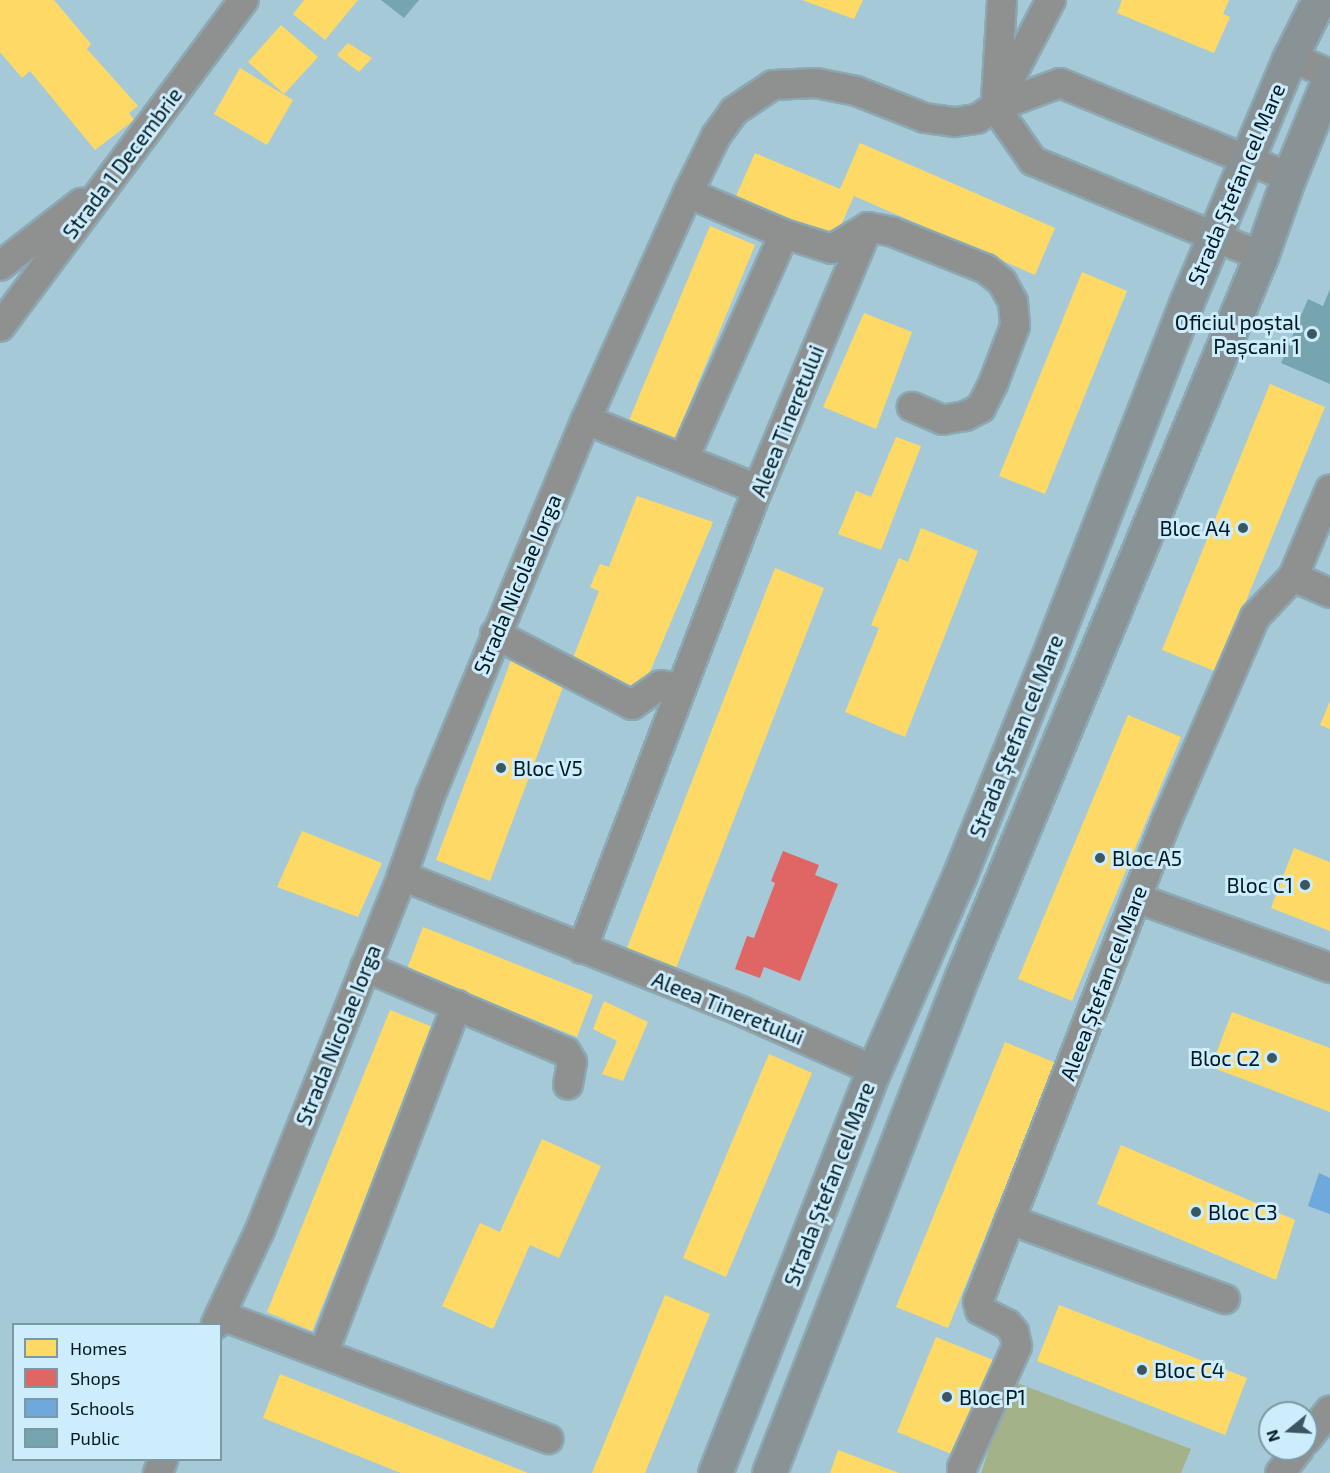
<!DOCTYPE html>
<html>
<head>
<meta charset="utf-8">
<style>
	body { margin:0 }
	#map { position:relative; width:1330px; height:1473px; overflow:hidden; background:#a6c9d8; font-family:"Exo 2",sans-serif }
	div>[style] { position:absolute }
	[style*='--x'] { left:calc(var(--x)*1px); top:calc(var(--y)*1px); width:calc(var(--w)*1px); rotate:calc(var(--a)*1deg) }
	.green>* { inset:0; background:#a4b289 }
	.homes>* { inset:0; background:#ffd966 }
	.shops>* { inset:0; background:#e06666 }
	.schools>* { inset:0; background:#6fa8dc }
	.public>* { inset:0; background:#76a5af }
	.roads { filter:drop-shadow(2px 0 #8ca8b3) drop-shadow(-2px 0 #8ca8b3) drop-shadow(0 2px #8ca8b3) drop-shadow(0 -2px #8ca8b3) }
	.minor>* { height:28px; margin:-14px; padding:0 14px; transform-origin:14px; border-radius:14px; background:#8f9191 }
	.major>* { height:33px; margin:-16.5px; padding:0 16.5px; transform-origin:16.5px; border-radius:16.5px; background:#899294 }
	.dots>* { width:16px; height:16px; translate:-50% -50%; box-sizing:border-box; border:3px solid #cdedfc; border-radius:50% }
	span { translate:-50% -50%; white-space:nowrap; text-align:center; line-height:1.15; -webkit-text-stroke:6px #cdedfc; paint-order:stroke }
	.street-label { font-size:21px; color:#001822 }
	.poi-label { font-size:21px; color:#001822 }
	.right { translate:-100% -50%; text-align:right }
	.left { translate:0 -50%; text-align:left }
	.legend { position:absolute; left:12px; top:1323px; width:210px; height:138px; box-sizing:border-box; background:#cdedfc; border:2px solid #7b98a5; margin:0; padding:8px 10px; list-style:none; font-size:18px; color:#001822 }
	.legend li { display:flex; align-items:center; gap:12px; height:30px }
	.legend b { width:30px; border:2px solid #7b98a5 }
	.north { position:absolute; left:1258px; top:1401px; width:60px; height:60px; box-sizing:border-box; background:#cdedfc; border:2px solid #7b98a5; border-radius:50%; rotate:252deg; font-size:16px; font-weight:700; line-height:24px; text-align:center; color:#001822 }
	.north::after { content:''; display:block; margin:auto; width:21px; height:27px; background:#3a5662; clip-path:polygon(50% 0,100% 100%,50% 72%,0 100%) }
</style>
</head>
<body>
<div id="map">
	<div class="green">
		<i style="clip-path:polygon(1012px 1381px,1191px 1449px,1181px 1473px,981px 1473px)"></i>
	</div>
	<div class="homes">
		<i style="clip-path:polygon(0 0,54px 0,91px 44px,87px 49px,138px 106px,129px 113px,134px 120px,95px 150px,30px 71px,22px 78px,0 52px)"></i>
		<i style="clip-path:polygon(304px 0,358px 0,325px 40px,293px 14px)"></i>
		<i style="clip-path:polygon(802px 0,863px 0,854px 19px)"></i>
		<i style="clip-path:polygon(1122px 0,1229px 0,1223px 14px,1230px 17px,1214px 53px,1117px 13px)"></i>
		<i style="clip-path:polygon(281px 25px,318px 57px,284px 94px,248px 62px)"></i>
		<i style="clip-path:polygon(348px 43px,372px 58px,359px 72px,337px 55px)"></i>
		<i style="clip-path:polygon(240px 68px,293px 100px,267px 145px,214px 114px)"></i>
		<i style="clip-path:polygon(860px 143px,1055px 228px,1035px 275px,854px 196px,835px 239px,736px 196px,755px 153px,840px 189px)"></i>
		<i style="clip-path:polygon(710px 226px,755px 245px,673px 444px,627px 425px)"></i>
		<i style="clip-path:polygon(1082px 272px,1127px 291px,1045px 494px,999px 476px)"></i>
		<i style="clip-path:polygon(864px 313px,912px 332px,876px 429px,823px 407px)"></i>
		<i style="clip-path:polygon(1270px 384px,1325px 407px,1217px 672px,1162px 650px)"></i>
		<i style="clip-path:polygon(896px 437px,921px 446px,881px 550px,838px 534px,856px 491px,871px 497px)"></i>
		<i style="clip-path:polygon(637px 496px,713px 522px,641px 693px,570px 666px,599px 591px,590px 587px,600px 564px,609px 567px)"></i>
		<i style="clip-path:polygon(921px 528px,978px 551px,905px 737px,845px 712px,879px 628px,871px 625px,899px 558px,908px 562px)"></i>
		<i style="clip-path:polygon(775px 568px,824px 588px,674px 973px,625px 953px)"></i>
		<i style="clip-path:polygon(513px 655px,567px 676px,490px 881px,436px 860px)"></i>
		<i style="clip-path:polygon(1330px 701px,1330px 729px,1320px 725px)"></i>
		<i style="clip-path:polygon(1128px 715px,1181px 737px,1072px 1001px,1018px 979px)"></i>
		<i style="clip-path:polygon(302px 831px,382px 863px,358px 917px,277px 887px)"></i>
		<i style="clip-path:polygon(1294px 848px,1330px 862px,1330px 931px,1271px 908px)"></i>
		<i style="clip-path:polygon(423px 927px,593px 995px,577px 1037px,407px 969px)"></i>
		<i style="clip-path:polygon(604px 1001px,648px 1022px,623px 1081px,602px 1074px,617px 1041px,593px 1029px)"></i>
		<i style="clip-path:polygon(390px 1010px,435px 1028px,312px 1331px,267px 1312px)"></i>
		<i style="clip-path:polygon(1232px 1012px,1330px 1048px,1330px 1112px,1211px 1067px)"></i>
		<i style="clip-path:polygon(1005px 1042px,1056px 1063px,948px 1328px,896px 1307px)"></i>
		<i style="clip-path:polygon(769px 1054px,812px 1073px,726px 1277px,683px 1258px)"></i>
		<i style="clip-path:polygon(542px 1139px,601px 1166px,559px 1258px,530px 1245px,493px 1329px,442px 1306px,480px 1223px,500px 1232px)"></i>
		<i style="clip-path:polygon(1121px 1145px,1295px 1220px,1276px 1280px,1097px 1204px)"></i>
		<i style="clip-path:polygon(665px 1295px,710px 1314px,645px 1473px,592px 1473px)"></i>
		<i style="clip-path:polygon(1059px 1305px,1247px 1378px,1225px 1435px,1037px 1361px)"></i>
		<i style="clip-path:polygon(936px 1337px,998px 1362px,959px 1457px,897px 1432px)"></i>
		<i style="clip-path:polygon(280px 1374px,528px 1473px,401px 1473px,263px 1418px)"></i>
		<i style="clip-path:polygon(838px 1450px,899px 1473px,830px 1473px)"></i>
	</div>
	<div class="shops">
		<i style="clip-path:polygon(783px 851px,819px 865px,815px 875px,838px 884px,800px 981px,764px 967px,760px 978px,735px 969px,747px 936px,754px 938px,775px 883px,771px 881px)"></i>
	</div>
	<div class="schools">
		<i style="clip-path:polygon(1319px 1173px,1330px 1178px,1330px 1214px,1308px 1206px)"></i>
	</div>
	<div class="public">
		<i style="clip-path:polygon(381px 0,419px 0,404px 18px)"></i>
		<i style="clip-path:polygon(1330px 289px,1330px 384px,1281px 363px,1308px 299px,1323px 306px)"></i>
	</div>
	<div class="roads">
		<div class="minor">
			<i style="--x:1290;--y:57;--w:43;--a:23"></i>
			<i style="--x:996;--y:99;--w:99;--a:-86.5"></i>
			<i style="--x:995;--y:107;--w:66;--a:54.9"></i>
			<i style="--x:1033;--y:161;--w:247;--a:22.6"></i>
			<i style="--x:995;--y:107;--w:121;--a:-62.4"></i>
			<i style="--x:688;--y:193;--w:104;--a:23.1"></i>
			<i style="--x:0;--y:266;--w:103;--a:-37.9"></i>
			<i style="--x:0;--y:327;--w:408;--a:-53.3"></i>
			<i style="--x:586;--y:420;--w:185;--a:21.9"></i>
			<i style="--x:684;--y:458;--w:245;--a:-65.9"></i>
			<i style="--x:784;--y:234;--w:50;--a:17.4"></i>
			<i style="--x:832;--y:249;--w:42;--a:-31.4"></i>
			<i style="--x:1293;--y:577;--w:40;--a:23.4"></i>
			<i style="--x:495;--y:634;--w:154;--a:27.4"></i>
			<i style="--x:632;--y:705;--w:35;--a:-35"></i>
			<i style="--x:661;--y:685;--w:20;--a:9"></i>
			<i style="--x:402;--y:876;--w:367;--a:21.7"></i>
			<i style="--x:743;--y:1012;--w:143;--a:23.9"></i>
			<i style="--x:1136;--y:898;--w:206;--a:19.8"></i>
			<i style="--x:582;--y:949;--w:493;--a:-69.1"></i>
			<i style="--x:758;--y:489;--w:284;--a:-67.2"></i>
			<i style="--x:868;--y:227;--w:25;--a:11"></i>
			<i style="--x:893;--y:232;--w:100;--a:21.7"></i>
			<i style="--x:986;--y:269;--w:21;--a:39"></i>
			<i style="--x:1002;--y:282;--w:23;--a:61"></i>
			<i style="--x:1013;--y:302;--w:24;--a:85"></i>
			<i style="--x:1015;--y:326;--w:62;--a:110.8"></i>
			<i style="--x:993;--y:384;--w:27;--a:117"></i>
			<i style="--x:981;--y:408;--w:18;--a:153"></i>
			<i style="--x:965;--y:416;--w:22;--a:170"></i>
			<i style="--x:943;--y:420;--w:34;--a:-157"></i>
			<i style="--x:365;--y:967;--w:218;--a:22.9"></i>
			<i style="--x:566;--y:1052;--w:12;--a:59"></i>
			<i style="--x:572;--y:1062;--w:23;--a:100"></i>
			<i style="--x:1010;--y:1220;--w:229;--a:20.2"></i>
			<i style="--x:220;--y:1315;--w:351;--a:20.7"></i>
			<i style="--x:216;--y:1324;--w:104;--a:-64.9"></i>
			<i style="--x:260;--y:1230;--w:381;--a:-68.1"></i>
			<i style="--x:402;--y:876;--w:85;--a:-70.7"></i>
			<i style="--x:430;--y:796;--w:407;--a:-67.5"></i>
			<i style="--x:586;--y:420;--w:249;--a:-65.8"></i>
			<i style="--x:688;--y:193;--w:64;--a:-63.8"></i>
			<i style="--x:716;--y:136;--w:31;--a:-54"></i>
			<i style="--x:734;--y:111;--w:47;--a:-33.7"></i>
			<i style="--x:773;--y:85;--w:43;--a:-2.7"></i>
			<i style="--x:816;--y:83;--w:41;--a:11.3"></i>
			<i style="--x:856;--y:91;--w:74;--a:21.4"></i>
			<i style="--x:925;--y:118;--w:30;--a:8"></i>
			<i style="--x:955;--y:122;--w:22;--a:-8"></i>
			<i style="--x:977;--y:119;--w:22;--a:-34"></i>
			<i style="--x:995;--y:107;--w:69;--a:-20.3"></i>
			<i style="--x:1060;--y:83;--w:248;--a:22.3"></i>
			<i style="--x:323;--y:1354;--w:374;--a:-69"></i>
			<i style="--x:1306;--y:1440;--w:38;--a:-51"></i>
			<i style="--x:158;--y:1473;--w:14;--a:-69"></i>
			<i style="--x:962;--y:1473;--w:5;--a:-90"></i>
			<i style="--x:962;--y:1468;--w:134;--a:-65.7"></i>
			<i style="--x:1017;--y:1346;--w:14;--a:-102"></i>
			<i style="--x:1014;--y:1332;--w:11;--a:-131"></i>
			<i style="--x:1007;--y:1324;--w:30;--a:-153"></i>
			<i style="--x:980;--y:1310;--w:8;--a:-104"></i>
			<i style="--x:978;--y:1302;--w:516;--a:-68.61"></i>
			<i style="--x:1166;--y:822;--w:223;--a:-66.5"></i>
			<i style="--x:1255;--y:617;--w:55;--a:-46.5"></i>
			<i style="--x:1293;--y:577;--w:95;--a:-67"></i>
			<i style="--x:1280;--y:1473;--w:31;--a:-52"></i>
		</div>
		<div class="major">
			<i style="--x:715;--y:1473;--w:433;--a:-68.5"></i>
			<i style="--x:874;--y:1070;--w:214;--a:-66.3"></i>
			<i style="--x:960;--y:874;--w:231;--a:-67.9"></i>
			<i style="--x:1047;--y:660;--w:385;--a:-68.7"></i>
			<i style="--x:1187;--y:301;--w:265;--a:-67.1"></i>
			<i style="--x:1290;--y:57;--w:64;--a:-63"></i>
			<i style="--x:769;--y:1473;--w:535;--a:-68.76"></i>
			<i style="--x:963;--y:974;--w:777;--a:-67.46"></i>
			<i style="--x:1261;--y:256;--w:84;--a:-70.5"></i>
			<i style="--x:1289;--y:177;--w:108;--a:-67.7"></i>
		</div>
	</div>
	<div class="dots">
		<i style="left:1312px;top:334px;background:#3a5662"></i>
		<i style="left:1243px;top:528px;background:#3a5662"></i>
		<i style="left:501px;top:768px;background:#3a5662"></i>
		<i style="left:1100px;top:858px;background:#3a5662"></i>
		<i style="left:1305px;top:885px;background:#3a5662"></i>
		<i style="left:1272px;top:1058px;background:#3a5662"></i>
		<i style="left:1196px;top:1212px;background:#3a5662"></i>
		<i style="left:1142px;top:1370px;background:#3a5662"></i>
		<i style="left:947px;top:1397px;background:#3a5662"></i>
	</div>
	<div class="street-label">
		<span style="left:122px;top:163px;rotate:-53deg">Strada 1 Decembrie</span>
		<span style="left:1236px;top:184px;rotate:-67deg">Strada Ștefan cel Mare</span>
		<span style="left:787px;top:421px;rotate:-68deg">Aleea Tineretului</span>
		<span style="left:517px;top:584px;rotate:-67deg">Strada Nicolae Iorga</span>
		<span style="left:1016px;top:736px;rotate:-68deg">Strada Ștefan cel Mare</span>
		<span style="left:1103px;top:983px;rotate:-69deg">Aleea Ștefan cel Mare</span>
		<span style="left:728px;top:1008px;rotate:22deg">Aleea Tineretului</span>
		<span style="left:338px;top:1035px;rotate:-68deg">Strada Nicolae Iorga</span>
		<span style="left:829px;top:1184px;rotate:-69deg">Strada Ștefan cel Mare</span>
	</div>
	<div class="poi-label">
		<span class="right" style="left:1300px;top:334px">Oficiul poștal<br>Pașcani 1</span>
		<span class="right" style="left:1231px;top:528px">Bloc A4</span>
		<span class="left" style="left:513px;top:768px">Bloc V5</span>
		<span class="left" style="left:1112px;top:858px">Bloc A5</span>
		<span class="right" style="left:1293px;top:885px">Bloc C1</span>
		<span class="right" style="left:1260px;top:1058px">Bloc C2</span>
		<span class="left" style="left:1208px;top:1212px">Bloc C3</span>
		<span class="left" style="left:1154px;top:1370px">Bloc C4</span>
		<span class="left" style="left:959px;top:1397px">Bloc P1</span>
	</div>
	<ul class="legend">
	<li><b style="height:16px;background:#ffd966"></b>Homes</li>
	<li><b style="height:16px;background:#e06666"></b>Shops</li>
	<li><b style="height:16px;background:#6fa8dc"></b>Schools</li>
	<li><b style="height:16px;background:#76a5af"></b>Public</li>
	</ul>
	<div class="north">N</div>
</div>
</body>
</html>
